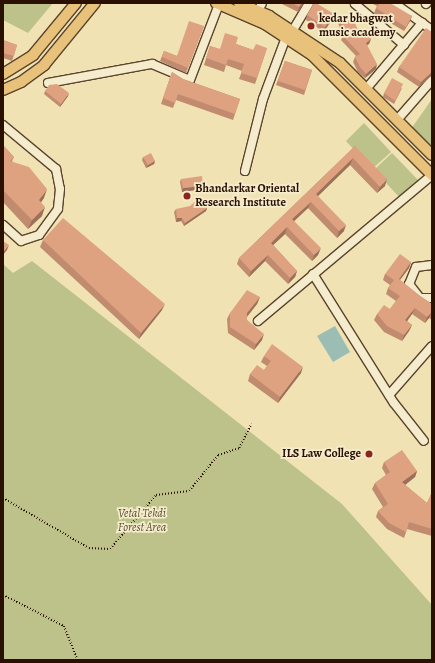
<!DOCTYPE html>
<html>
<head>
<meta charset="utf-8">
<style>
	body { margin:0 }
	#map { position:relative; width:435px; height:663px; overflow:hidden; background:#f0e2b3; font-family:Alegreya,serif }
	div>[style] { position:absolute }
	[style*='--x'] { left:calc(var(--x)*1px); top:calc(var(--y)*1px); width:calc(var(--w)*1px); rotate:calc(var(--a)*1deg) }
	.green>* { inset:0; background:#bcc28a }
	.water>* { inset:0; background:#9bbdb3 }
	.path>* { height:1.5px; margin-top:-0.75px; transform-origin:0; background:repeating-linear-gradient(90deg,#291000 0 1px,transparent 0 3px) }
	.roads { filter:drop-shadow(1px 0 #5b442d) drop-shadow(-1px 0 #5b442d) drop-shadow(0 1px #5b442d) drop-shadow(0 -1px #5b442d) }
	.minor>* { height:8px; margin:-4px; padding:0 4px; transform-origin:4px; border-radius:4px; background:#f5ecce }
	.major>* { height:10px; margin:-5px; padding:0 5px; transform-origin:5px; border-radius:5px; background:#e8c17a }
	.wall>* { inset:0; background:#c08b6f }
	.shaded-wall>* { inset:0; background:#9c715a }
	.building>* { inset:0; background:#dfa281 }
	.dots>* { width:11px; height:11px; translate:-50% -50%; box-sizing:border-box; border:2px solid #f5ecce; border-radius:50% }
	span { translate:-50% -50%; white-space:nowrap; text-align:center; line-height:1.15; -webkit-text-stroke:3.5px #f5ecce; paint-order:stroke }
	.poi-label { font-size:12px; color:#291000; font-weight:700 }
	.left { translate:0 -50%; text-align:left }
	.right { translate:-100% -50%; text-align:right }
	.park-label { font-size:12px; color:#5c4e30; font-style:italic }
	.frame { position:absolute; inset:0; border:4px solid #291000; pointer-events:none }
</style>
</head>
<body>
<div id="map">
	<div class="green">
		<i style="clip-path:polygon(3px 3px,53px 3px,28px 33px,3px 20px)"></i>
		<i style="clip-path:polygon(432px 99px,432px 144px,431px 145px,411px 129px)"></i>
		<i style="clip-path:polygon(364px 123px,391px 152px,372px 169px,346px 141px)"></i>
		<i style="clip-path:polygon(392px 153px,419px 181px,401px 199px,374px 170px)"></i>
		<i style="clip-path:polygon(32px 261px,342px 504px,432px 605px,432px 660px,3px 660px,3px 264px,13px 273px)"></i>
	</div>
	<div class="water">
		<i style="clip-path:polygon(335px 326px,350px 352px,333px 362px,317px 336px)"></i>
	</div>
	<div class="path">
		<i style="--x:3;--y:498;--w:99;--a:30.2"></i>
		<i style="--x:89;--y:548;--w:21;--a:3"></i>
		<i style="--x:110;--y:549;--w:71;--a:-49.6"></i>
		<i style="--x:156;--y:495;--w:33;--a:-7"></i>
		<i style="--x:189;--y:491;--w:46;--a:-51.1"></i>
		<i style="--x:218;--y:455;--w:22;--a:-18"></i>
		<i style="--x:239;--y:448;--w:27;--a:-63"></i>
		<i style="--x:3;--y:595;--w:68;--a:26.9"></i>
		<i style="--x:64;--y:626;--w:37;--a:68"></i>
	</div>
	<div class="roads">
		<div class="minor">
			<i style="--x:394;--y:3;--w:47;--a:35.4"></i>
			<i style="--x:355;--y:4;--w:64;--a:39.9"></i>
			<i style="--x:426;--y:4;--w:1;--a:-45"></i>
			<i style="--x:256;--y:15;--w:13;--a:-63"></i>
			<i style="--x:293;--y:30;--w:31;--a:-59"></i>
			<i style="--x:48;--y:83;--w:106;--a:-10.4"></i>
			<i style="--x:152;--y:64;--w:41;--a:22.8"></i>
			<i style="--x:190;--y:80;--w:81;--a:-69.1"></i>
			<i style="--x:366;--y:89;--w:87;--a:-49.7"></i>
			<i style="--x:397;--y:120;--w:53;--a:-48.8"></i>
			<i style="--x:3;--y:125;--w:69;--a:39.7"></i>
			<i style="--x:56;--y:169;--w:20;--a:79"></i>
			<i style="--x:60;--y:189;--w:20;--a:96"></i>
			<i style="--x:58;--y:209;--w:32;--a:126"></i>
			<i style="--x:39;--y:235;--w:19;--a:162"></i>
			<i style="--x:21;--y:241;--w:24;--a:-138"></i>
			<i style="--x:245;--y:171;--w:74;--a:-76"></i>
			<i style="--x:263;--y:99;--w:66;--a:-69.6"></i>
			<i style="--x:432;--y:265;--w:16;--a:173"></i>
			<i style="--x:416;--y:267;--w:18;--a:112"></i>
			<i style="--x:409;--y:284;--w:18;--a:52"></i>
			<i style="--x:420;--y:298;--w:12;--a:0"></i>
			<i style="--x:313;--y:274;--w:152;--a:57.9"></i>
			<i style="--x:394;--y:403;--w:48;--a:51.7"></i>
			<i style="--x:258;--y:321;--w:227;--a:-40"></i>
			<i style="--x:389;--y:395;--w:65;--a:-48.7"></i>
		</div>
		<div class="major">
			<i style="--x:216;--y:3;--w:53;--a:23.2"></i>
			<i style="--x:265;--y:24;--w:56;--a:33.4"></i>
			<i style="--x:312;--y:55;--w:170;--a:45"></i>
			<i style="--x:239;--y:3;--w:33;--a:23"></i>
			<i style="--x:269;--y:16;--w:85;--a:33.5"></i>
			<i style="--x:340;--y:63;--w:130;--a:45"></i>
			<i style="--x:3;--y:74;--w:36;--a:-32"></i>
			<i style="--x:33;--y:55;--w:67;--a:-50.4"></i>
			<i style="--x:3;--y:90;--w:20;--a:-24"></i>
			<i style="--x:21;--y:82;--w:29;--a:-36"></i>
			<i style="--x:44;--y:65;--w:80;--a:-50.6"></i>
		</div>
	</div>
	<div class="wall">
		<i style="clip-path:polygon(282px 3px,304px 3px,298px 12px,282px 4px)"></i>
		<i style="clip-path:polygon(371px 3px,379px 3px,412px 16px,410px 21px,404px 31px,374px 13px,376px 8px,377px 6px)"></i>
		<i style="clip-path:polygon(307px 15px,332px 19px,324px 32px,306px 20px)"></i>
		<i style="clip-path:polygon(340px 18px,359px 33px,371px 39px,369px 44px,367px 45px,376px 69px,365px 78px,358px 72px,353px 62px,355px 57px,356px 56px,341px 40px,343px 36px,338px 23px)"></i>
		<i style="clip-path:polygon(204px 26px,186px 73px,160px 61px,164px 51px,177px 56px)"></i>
		<i style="clip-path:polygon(432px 32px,432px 75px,419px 87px,397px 72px,399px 67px)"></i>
		<i style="clip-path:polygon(3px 40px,17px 45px,12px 61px,3px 58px)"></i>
		<i style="clip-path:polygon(236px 44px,253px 50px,267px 48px,255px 84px,239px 79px,242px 71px,226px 65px,224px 72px,204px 65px,210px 46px,219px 49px)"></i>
		<i style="clip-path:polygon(285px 61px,312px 70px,304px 95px,276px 85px)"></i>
		<i style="clip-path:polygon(172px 72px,183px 79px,240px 99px,233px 120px,176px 100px,173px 108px,161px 104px)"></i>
		<i style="clip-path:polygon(402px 88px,394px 104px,383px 97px,384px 93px)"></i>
		<i style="clip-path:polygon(45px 91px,68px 96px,60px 107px,44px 94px)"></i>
		<i style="clip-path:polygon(3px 145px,14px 157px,12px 161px,44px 198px,41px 202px,42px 216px,28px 229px,3px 202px)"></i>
		<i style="clip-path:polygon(355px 146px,385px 186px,377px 193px,350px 165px,318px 196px,344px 231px,337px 238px,308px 208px,294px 221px,318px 255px,312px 261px,285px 234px,273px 245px,297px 271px,295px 277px,288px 284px,265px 261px,249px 277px,237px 264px,239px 258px)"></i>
		<i style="clip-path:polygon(143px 157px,155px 161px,154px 164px,146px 168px,142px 160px)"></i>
		<i style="clip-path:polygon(181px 179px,203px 186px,202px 189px,182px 192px,180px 182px)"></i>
		<i style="clip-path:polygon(207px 208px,206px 211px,184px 226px,181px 221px,176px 222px,174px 212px,176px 209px)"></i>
		<i style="clip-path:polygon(43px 240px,162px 310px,139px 339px,40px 247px)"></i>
		<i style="clip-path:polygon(411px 262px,409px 268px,400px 280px,420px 296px,432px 304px,432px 320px,429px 318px,425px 323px,412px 314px,407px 321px,412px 325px,409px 331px,402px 341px,384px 332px,374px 320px,377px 314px,390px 309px,396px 301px,386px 294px,388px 288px,390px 285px,383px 280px,385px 274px)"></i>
		<i style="clip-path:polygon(260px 297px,257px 304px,247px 317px,247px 320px,262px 340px,254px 350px,228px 333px,227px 319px,230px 313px)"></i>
		<i style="clip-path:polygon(264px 356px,301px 373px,278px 403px,248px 381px,250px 374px,264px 370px,267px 366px,261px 362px)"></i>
		<i style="clip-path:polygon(384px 462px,417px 471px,415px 477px,405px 485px,427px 503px,432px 492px,432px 536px,407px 529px,404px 538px,387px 529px,376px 517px,378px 511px,383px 507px,372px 489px,375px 483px,386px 475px,382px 468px)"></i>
	</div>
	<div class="shaded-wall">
		<i style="clip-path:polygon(302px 3px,304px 3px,298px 12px,299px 7px)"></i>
		<i style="clip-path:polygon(334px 14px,332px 19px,324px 32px,325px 27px)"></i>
		<i style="clip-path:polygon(412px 16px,410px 21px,404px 31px,406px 27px)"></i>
		<i style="clip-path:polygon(371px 39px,369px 44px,364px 47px,366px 43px)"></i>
		<i style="clip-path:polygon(377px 64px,376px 69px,365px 78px,366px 74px)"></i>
		<i style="clip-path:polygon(432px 72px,432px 75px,419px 87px,421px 82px)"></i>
		<i style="clip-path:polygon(69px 93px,68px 96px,60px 107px,61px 104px)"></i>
		<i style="clip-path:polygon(353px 158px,350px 165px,314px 200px,316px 194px)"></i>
		<i style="clip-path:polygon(155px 161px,154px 164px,146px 168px,148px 165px)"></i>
		<i style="clip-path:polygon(387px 179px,385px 186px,377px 193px,380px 187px)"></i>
		<i style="clip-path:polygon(203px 186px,202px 189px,182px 192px,183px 188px)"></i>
		<i style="clip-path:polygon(47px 189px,44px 198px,36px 209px,39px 200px)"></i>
		<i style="clip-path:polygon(311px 202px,308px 208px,290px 225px,292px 219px)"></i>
		<i style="clip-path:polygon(45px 207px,42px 216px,28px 229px,32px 220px)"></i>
		<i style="clip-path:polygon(207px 208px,206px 211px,184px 226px,185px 223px)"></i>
		<i style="clip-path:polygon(177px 218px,182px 218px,181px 221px,176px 222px)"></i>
		<i style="clip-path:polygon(346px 225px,344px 231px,337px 238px,339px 231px)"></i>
		<i style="clip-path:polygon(287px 227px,285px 234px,269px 249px,271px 243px)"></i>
		<i style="clip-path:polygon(9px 245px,7px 250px,3px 255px,3px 252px)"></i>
		<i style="clip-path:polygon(321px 248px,318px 255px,312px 261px,314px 255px)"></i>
		<i style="clip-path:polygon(268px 255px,265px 261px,249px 277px,251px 271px)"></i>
		<i style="clip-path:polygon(411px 262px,409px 268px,396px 285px,399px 279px)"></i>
		<i style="clip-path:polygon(297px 271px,295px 277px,288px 284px,290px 278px)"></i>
		<i style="clip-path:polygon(260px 297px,257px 304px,245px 319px,247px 313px)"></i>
		<i style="clip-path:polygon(165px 304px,162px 310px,139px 339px,141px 333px)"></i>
		<i style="clip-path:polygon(415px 308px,412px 314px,403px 327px,405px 320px)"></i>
		<i style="clip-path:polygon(432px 311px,429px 318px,425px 323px,427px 317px)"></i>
		<i style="clip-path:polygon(412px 325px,409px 331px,402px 341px,404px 335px)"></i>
		<i style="clip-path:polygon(264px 334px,262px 340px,254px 350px,256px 344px)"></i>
		<i style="clip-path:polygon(303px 367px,301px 373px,278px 403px,280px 397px)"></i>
		<i style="clip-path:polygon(417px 471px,415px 477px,400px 489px,402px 482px)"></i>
	</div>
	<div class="building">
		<i style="clip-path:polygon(292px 3px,302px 3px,299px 7px)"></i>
		<i style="clip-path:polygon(314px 3px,316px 3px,334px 14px,325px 27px,307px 15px)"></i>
		<i style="clip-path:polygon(380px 3px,390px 3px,412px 16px,406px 27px,376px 8px)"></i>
		<i style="clip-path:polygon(352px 15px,359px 33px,365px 29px,371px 39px,366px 43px,377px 64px,366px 74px,360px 67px,355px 57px,360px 54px,343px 36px,345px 32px,340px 18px)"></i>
		<i style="clip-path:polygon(189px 21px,204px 26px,188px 68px,162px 57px,164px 51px,177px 56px)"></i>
		<i style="clip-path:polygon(426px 28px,432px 32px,432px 72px,421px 82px,399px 67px)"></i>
		<i style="clip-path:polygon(225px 33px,238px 37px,236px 44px,253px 50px,256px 44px,267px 48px,257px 78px,241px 73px,244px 64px,228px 59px,226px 65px,206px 58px,210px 46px,220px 49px)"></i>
		<i style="clip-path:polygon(3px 40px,17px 45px,14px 56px,3px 53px)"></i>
		<i style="clip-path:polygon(285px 61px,312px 70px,305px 90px,278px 81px)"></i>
		<i style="clip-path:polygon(172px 72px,183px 79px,240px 99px,235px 114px,178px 94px,175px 103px,163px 98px)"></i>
		<i style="clip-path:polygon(392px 78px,403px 84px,395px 101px,384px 93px)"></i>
		<i style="clip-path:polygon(57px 84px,69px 93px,61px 104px,45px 91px,49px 85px)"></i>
		<i style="clip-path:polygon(3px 145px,14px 157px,10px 161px,29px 167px,47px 189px,39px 200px,45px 207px,32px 220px,3px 190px)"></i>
		<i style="clip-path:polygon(355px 146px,387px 179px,380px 187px,353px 158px,316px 194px,346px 225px,339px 231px,311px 202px,292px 219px,321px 248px,314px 255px,287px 227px,271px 243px,297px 271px,290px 278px,268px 255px,251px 271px,239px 258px)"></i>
		<i style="clip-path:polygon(151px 153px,155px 161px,148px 165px,143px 157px)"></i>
		<i style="clip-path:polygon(202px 176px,203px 186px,183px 188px,181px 179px)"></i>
		<i style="clip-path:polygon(198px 199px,207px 208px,185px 223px,182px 218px,177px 218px,176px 209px,190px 206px)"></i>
		<i style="clip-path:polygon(63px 218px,165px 304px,141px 333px,43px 240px)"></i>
		<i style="clip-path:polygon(3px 241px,9px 245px,3px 252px)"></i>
		<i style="clip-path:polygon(400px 254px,411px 262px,399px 279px,420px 296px,432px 304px,432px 312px,427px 317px,415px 308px,405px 320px,412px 325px,404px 335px,387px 326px,377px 314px,384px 305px,390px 309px,400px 296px,388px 288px,394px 280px,385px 274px)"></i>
		<i style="clip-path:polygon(247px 290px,260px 297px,247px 313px,247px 320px,264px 334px,256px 344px,230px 327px,230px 313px)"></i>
		<i style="clip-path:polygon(272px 344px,303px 367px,280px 397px,250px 374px,257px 365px,264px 370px,271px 361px,264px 356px)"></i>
		<i style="clip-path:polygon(402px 450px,417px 471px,402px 482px,427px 503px,432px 492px,432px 529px,409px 522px,406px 532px,389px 523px,378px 511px,388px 504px,375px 483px,390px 472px,384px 462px)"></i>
	</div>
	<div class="dots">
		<i style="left:311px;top:26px;background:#8f2418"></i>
		<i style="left:187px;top:196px;background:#8f2418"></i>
		<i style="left:369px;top:454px;background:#8f2418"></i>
	</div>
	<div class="poi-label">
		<span class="left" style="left:319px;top:26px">kedar bhagwat<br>music academy</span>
		<span class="left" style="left:195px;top:196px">Bhandarkar Oriental<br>Research Institute</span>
		<span class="right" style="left:361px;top:454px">ILS Law College</span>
	</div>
	<div class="park-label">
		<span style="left:142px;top:521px">Vetal Tekdi<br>Forest Area</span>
	</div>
	<div class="frame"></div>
</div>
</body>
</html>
